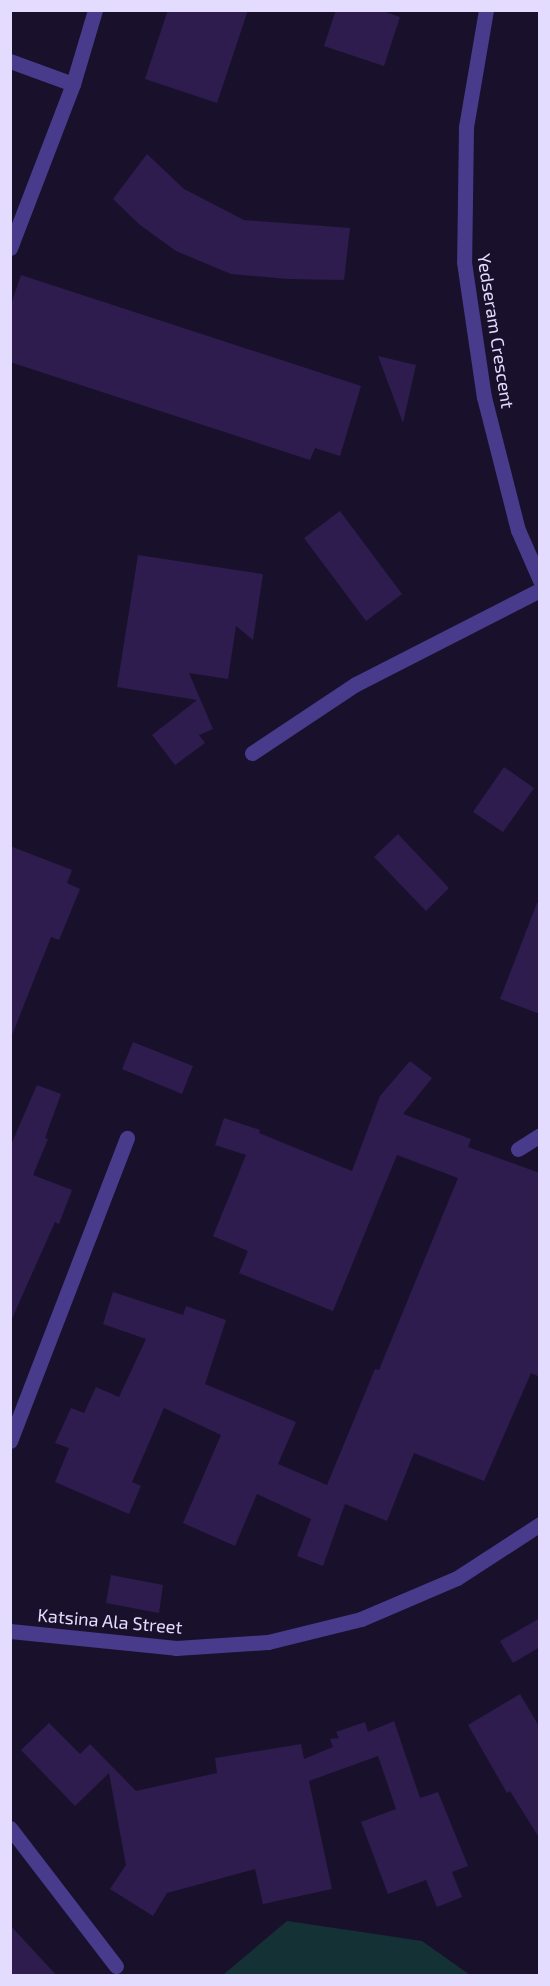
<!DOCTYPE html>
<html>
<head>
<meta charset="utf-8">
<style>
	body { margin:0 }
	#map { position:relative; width:550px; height:1986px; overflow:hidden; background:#19112c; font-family:"Exo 2",sans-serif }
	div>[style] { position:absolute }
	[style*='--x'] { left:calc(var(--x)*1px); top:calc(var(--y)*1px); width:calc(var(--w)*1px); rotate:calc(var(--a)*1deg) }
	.green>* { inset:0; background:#143236 }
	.building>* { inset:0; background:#2d1c4d }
	.lane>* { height:15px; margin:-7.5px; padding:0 7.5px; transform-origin:7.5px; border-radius:7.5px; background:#493b8b }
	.street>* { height:15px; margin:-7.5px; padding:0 7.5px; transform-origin:7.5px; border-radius:7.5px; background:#493b8b }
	span { translate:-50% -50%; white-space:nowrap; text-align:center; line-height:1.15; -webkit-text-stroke:4.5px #19112c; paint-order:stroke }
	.street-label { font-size:18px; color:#e4dcff }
	.frame { position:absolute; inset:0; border:12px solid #e4dcff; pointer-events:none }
</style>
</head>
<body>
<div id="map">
	<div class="green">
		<i style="clip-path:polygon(287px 1921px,422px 1941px,470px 1975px,223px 1975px)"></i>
	</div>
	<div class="building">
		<i style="clip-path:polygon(168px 10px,248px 10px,217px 103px,145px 79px)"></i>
		<i style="clip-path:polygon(336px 10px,380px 10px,400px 17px,384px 66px,324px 46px)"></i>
		<i style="clip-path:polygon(147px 154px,184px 189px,244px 220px,350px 228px,344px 280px,288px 279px,231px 274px,176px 251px,140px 225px,113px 199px)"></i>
		<i style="clip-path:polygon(21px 275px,361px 386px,340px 456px,315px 448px,310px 460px,10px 362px,10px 307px)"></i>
		<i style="clip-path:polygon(378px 356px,416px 365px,403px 423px)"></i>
		<i style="clip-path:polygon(340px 511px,402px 594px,366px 621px,304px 538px)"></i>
		<i style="clip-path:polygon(138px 555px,263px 574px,253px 640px,236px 626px,228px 679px,189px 673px,213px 729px,199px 735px,205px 743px,175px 765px,152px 735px,197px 700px,117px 687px)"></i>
		<i style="clip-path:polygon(504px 767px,534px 788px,503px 832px,473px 812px)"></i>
		<i style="clip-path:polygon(398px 834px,449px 888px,426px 911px,374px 857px)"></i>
		<i style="clip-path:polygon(10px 846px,72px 870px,67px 883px,80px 889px,59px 940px,51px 937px,12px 1035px)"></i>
		<i style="clip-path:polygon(537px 903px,540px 903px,540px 1014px,500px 999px)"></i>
		<i style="clip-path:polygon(133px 1042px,193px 1066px,182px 1094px,122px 1069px)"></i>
		<i style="clip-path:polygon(410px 1061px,432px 1078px,403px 1114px,471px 1139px,468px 1147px,540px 1173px,540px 1377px,531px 1373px,484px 1481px,414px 1453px,387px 1521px,345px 1504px,323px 1566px,297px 1556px,311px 1519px,257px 1494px,235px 1546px,183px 1523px,221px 1435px,164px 1408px,132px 1482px,141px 1486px,129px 1514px,55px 1482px,69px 1448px,55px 1443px,71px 1408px,84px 1413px,96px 1387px,119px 1397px,146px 1339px,103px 1324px,113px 1292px,183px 1315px,186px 1306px,226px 1320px,205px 1384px,296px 1422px,278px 1464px,327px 1485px,375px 1369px,379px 1370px,458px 1178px,397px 1155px,333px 1311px,239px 1273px,248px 1251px,213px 1236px,246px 1155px,215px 1145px,224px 1118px,260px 1130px,259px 1133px,352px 1171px,380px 1096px)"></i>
		<i style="clip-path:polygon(37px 1085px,61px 1094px,45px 1138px,48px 1139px,33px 1175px,72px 1190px,59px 1224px,55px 1222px,10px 1323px,10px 1147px)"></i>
		<i style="clip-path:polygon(111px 1575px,163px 1585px,159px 1613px,106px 1603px)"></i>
		<i style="clip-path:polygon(540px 1618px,540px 1647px,513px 1663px,500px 1641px)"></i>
		<i style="clip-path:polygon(520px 1694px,540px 1728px,540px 1839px,510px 1791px,507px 1793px,468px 1725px)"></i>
		<i style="clip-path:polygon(394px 1721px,420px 1798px,438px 1792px,468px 1866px,452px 1872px,462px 1897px,437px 1907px,426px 1880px,388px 1894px,361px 1822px,396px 1809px,378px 1756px,309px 1781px,332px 1889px,263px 1904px,255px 1869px,167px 1893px,153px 1916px,110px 1889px,126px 1865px,109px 1773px,75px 1806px,21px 1750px,49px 1723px,80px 1754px,90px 1744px,136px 1791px,217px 1773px,215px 1758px,301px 1744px,304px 1759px,333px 1747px,330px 1739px,339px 1738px,336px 1732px,365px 1722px,368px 1732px)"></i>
		<i style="clip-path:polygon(10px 1925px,57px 1976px,10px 1976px)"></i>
	</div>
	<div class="lane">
		<i style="--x:252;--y:753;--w:125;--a:-33.6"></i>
		<i style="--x:356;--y:684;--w:207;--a:-27.1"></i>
		<i style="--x:518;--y:1149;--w:26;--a:-32"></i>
		<i style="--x:10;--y:1828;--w:174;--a:52.5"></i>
	</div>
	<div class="street">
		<i style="--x:486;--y:10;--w:119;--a:99.7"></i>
		<i style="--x:466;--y:127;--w:135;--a:90.8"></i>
		<i style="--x:464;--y:262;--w:136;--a:81.6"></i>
		<i style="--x:484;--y:397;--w:137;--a:75.7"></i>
		<i style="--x:518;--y:530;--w:55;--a:66.3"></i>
		<i style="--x:10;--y:61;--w:67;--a:20.1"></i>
		<i style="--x:73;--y:84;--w:77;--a:-73.4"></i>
		<i style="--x:10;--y:248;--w:176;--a:-69"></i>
		<i style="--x:10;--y:1441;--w:325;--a:-68.9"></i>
		<i style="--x:10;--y:1631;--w:167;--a:5.8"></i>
		<i style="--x:176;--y:1648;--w:92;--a:-3.7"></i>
		<i style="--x:268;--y:1642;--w:96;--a:-13.9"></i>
		<i style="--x:361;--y:1619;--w:104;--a:-23.1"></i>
		<i style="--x:457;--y:1578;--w:99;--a:-33"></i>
	</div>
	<div class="street-label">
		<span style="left:496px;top:331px;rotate:81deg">Yedseram Crescent</span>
		<span style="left:110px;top:1621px;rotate:5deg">Katsina Ala Street</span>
	</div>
	<div class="frame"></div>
</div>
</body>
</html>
